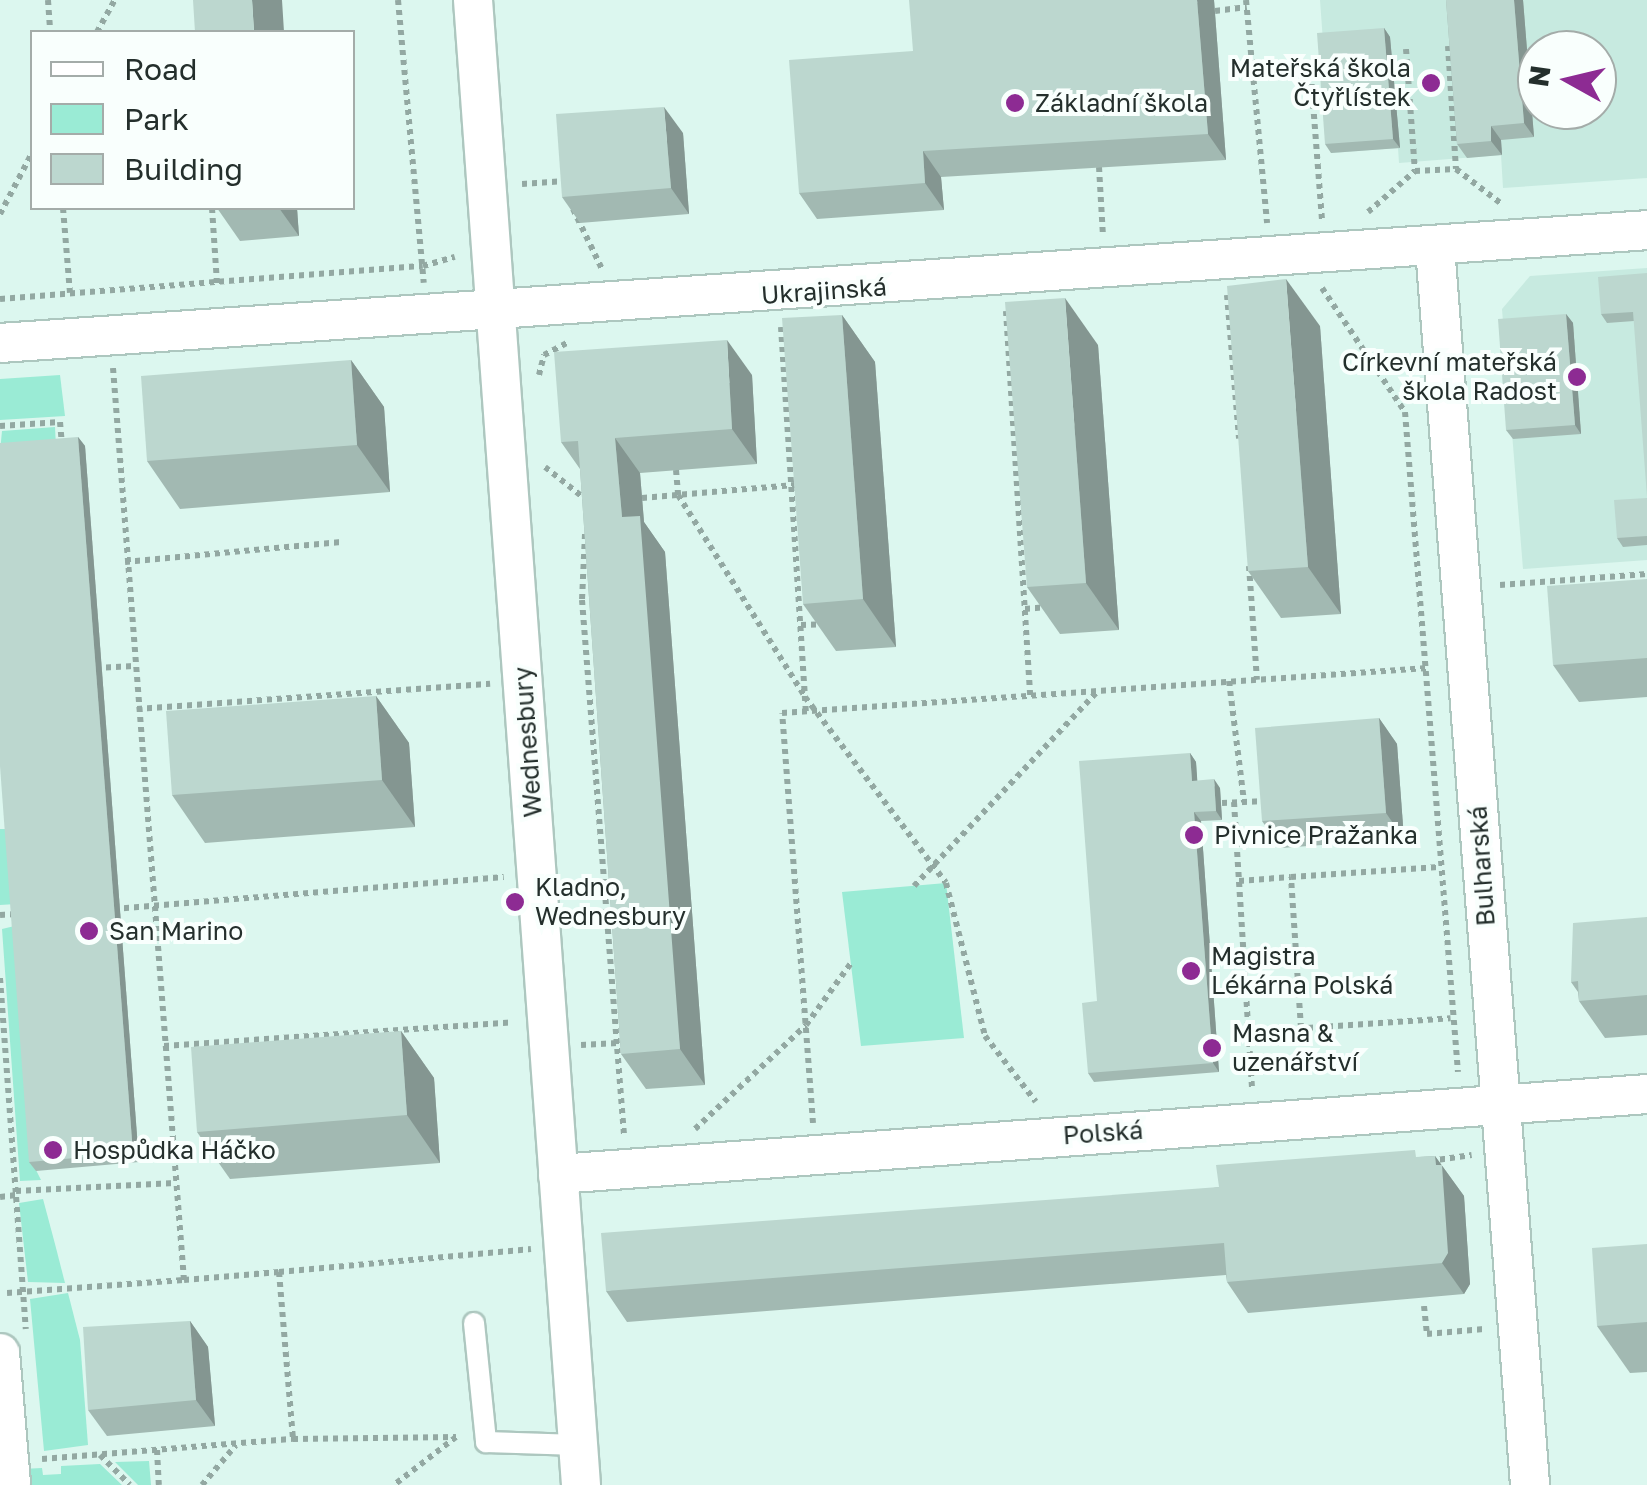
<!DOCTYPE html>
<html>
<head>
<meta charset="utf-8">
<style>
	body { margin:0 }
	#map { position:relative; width:1647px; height:1485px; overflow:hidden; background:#dcf7ef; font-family:"Golos Text",sans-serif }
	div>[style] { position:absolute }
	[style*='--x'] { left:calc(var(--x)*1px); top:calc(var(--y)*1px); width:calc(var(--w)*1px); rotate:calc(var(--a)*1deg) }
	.built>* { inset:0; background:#c7eae0 }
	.green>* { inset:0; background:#9aebd5 }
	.path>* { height:6px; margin-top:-3px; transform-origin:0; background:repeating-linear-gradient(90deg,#93a8a2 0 5px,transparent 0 10px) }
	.roads { filter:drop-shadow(2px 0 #adc7bf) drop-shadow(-2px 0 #adc7bf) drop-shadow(0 2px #adc7bf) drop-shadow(0 -2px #adc7bf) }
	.lane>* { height:20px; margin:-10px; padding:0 10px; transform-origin:10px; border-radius:10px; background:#fff }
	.street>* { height:38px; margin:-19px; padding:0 19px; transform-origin:19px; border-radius:19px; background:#fff }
	.wall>* { inset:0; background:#a2b9b2 }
	.shaded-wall>* { inset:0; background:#849691 }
	.building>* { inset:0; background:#bcd7cf }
	.dots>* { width:28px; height:28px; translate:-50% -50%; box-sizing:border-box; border:5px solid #f9fffd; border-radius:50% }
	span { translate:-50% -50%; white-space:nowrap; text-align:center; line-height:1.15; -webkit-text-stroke:8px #f9fffd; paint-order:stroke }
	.poi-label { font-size:25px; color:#242f2c }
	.right { translate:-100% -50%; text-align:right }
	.left { translate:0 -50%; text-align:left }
	.street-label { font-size:25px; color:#242f2c }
	.legend { position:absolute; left:30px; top:30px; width:325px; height:180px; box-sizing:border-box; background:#f9fffd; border:2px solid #a4aca9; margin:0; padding:12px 18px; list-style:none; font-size:30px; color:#242f2c }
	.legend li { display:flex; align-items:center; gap:20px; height:50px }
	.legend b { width:50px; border:2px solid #a4aca9 }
	.north { position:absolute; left:1517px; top:30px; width:100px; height:100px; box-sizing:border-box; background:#f9fffd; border:2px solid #a4aca9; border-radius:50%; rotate:278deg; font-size:28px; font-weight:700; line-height:40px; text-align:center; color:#242f2c }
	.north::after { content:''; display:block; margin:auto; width:35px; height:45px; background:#8d2b93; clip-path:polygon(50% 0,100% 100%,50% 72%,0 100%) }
</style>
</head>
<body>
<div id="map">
	<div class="built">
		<i style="clip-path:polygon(evenodd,1320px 0,1647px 0,1647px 178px,1503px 188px,1501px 155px,1399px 163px,1398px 148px,1331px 153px,1320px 0,1537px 50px,1597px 50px,1597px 110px,1537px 110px,1537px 50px)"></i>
		<i style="clip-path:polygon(1647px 268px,1647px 560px,1523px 569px,1502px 309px,1530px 276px)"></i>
	</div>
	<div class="green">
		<i style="clip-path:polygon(60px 375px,65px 416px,0 420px,0 379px)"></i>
		<i style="clip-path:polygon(55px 427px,56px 447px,0 452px,2px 431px)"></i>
		<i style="clip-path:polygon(0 829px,10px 829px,16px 904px,0 905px)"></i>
		<i style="clip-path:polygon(946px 883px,964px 1038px,861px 1046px,842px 892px)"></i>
		<i style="clip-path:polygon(23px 924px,36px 1170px,41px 1180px,20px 1181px,2px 929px)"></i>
		<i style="clip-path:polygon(43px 1199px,55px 1244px,65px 1283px,28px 1282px,19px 1203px)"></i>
		<i style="clip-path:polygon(68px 1293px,80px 1340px,88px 1445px,44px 1451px,30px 1299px)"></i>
		<i style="clip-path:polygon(149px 1461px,151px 1485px,138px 1485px,115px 1462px)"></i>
		<i style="clip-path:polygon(100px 1464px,122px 1485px,22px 1485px,21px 1469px,42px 1468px,43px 1475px,61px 1474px,61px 1466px)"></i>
	</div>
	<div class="path">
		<i style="--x:48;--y:0;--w:32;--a:86"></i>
		<i style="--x:398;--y:0;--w:284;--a:84.8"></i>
		<i style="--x:1246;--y:0;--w:224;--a:84.6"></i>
		<i style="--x:1215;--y:11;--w:32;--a:-7"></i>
		<i style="--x:97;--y:32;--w:37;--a:-61"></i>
		<i style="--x:1448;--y:46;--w:123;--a:86.3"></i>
		<i style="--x:1406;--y:49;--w:122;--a:85.8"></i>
		<i style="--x:1310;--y:64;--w:156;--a:85.6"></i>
		<i style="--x:1099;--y:167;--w:69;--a:86.7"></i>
		<i style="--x:522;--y:184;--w:43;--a:-4"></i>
		<i style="--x:63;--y:208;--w:85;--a:85.3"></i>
		<i style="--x:212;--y:208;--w:76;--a:86.2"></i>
		<i style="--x:573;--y:209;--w:67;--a:64.2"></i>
		<i style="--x:1368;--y:212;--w:62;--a:-41.1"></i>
		<i style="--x:1415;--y:171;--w:41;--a:-2.8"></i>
		<i style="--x:1456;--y:169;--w:59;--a:37.5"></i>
		<i style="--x:0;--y:214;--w:69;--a:-62.3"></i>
		<i style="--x:1322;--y:288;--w:149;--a:56.2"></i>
		<i style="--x:1405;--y:412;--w:662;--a:85.41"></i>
		<i style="--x:1227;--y:295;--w:144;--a:85.2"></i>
		<i style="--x:0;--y:299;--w:424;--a:-4.5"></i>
		<i style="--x:423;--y:266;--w:33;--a:-16"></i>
		<i style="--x:1006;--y:311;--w:385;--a:86.4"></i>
		<i style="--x:781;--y:327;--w:385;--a:86.3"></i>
		<i style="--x:113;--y:368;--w:915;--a:85.55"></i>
		<i style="--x:184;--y:1280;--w:95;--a:-4.8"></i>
		<i style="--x:279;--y:1272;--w:168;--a:85.2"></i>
		<i style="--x:539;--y:375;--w:21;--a:-76"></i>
		<i style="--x:544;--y:355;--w:26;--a:-28"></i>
		<i style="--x:0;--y:426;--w:60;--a:-3.8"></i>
		<i style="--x:60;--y:422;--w:23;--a:85"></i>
		<i style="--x:545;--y:467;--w:56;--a:38.5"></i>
		<i style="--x:676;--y:470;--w:25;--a:85"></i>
		<i style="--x:678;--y:495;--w:239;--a:57.8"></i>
		<i style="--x:805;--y:697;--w:233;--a:52.8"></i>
		<i style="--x:946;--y:883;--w:158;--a:75.7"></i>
		<i style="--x:985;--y:1036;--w:83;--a:52.3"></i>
		<i style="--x:642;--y:498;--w:153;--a:-4.9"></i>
		<i style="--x:585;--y:534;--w:66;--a:92.6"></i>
		<i style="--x:582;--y:600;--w:537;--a:85.51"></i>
		<i style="--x:125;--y:562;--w:217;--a:-5.3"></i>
		<i style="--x:1249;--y:566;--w:114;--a:86"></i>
		<i style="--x:1500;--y:585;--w:147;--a:-4.3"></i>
		<i style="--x:1025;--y:609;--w:22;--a:-5"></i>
		<i style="--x:801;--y:625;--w:23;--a:-2"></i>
		<i style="--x:96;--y:668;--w:38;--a:-3"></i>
		<i style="--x:1229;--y:681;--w:122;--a:82.9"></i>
		<i style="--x:137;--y:709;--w:354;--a:-4.1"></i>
		<i style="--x:1234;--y:802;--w:289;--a:86.4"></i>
		<i style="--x:1222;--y:803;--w:44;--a:-2.6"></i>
		<i style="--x:1239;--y:881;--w:52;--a:-4.4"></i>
		<i style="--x:914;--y:886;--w:267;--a:-46.7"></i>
		<i style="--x:114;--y:909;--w:391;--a:-4.7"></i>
		<i style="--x:0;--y:915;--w:16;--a:-4"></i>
		<i style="--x:0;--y:978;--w:352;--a:85.8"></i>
		<i style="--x:1301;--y:1028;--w:151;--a:-93.8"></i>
		<i style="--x:1291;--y:877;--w:148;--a:-3.9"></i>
		<i style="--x:1248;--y:1032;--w:203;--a:-3.9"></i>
		<i style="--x:581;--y:1045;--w:37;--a:-3"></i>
		<i style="--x:164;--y:1046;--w:349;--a:-3.9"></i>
		<i style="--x:813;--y:1123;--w:411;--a:-94.3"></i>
		<i style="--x:782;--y:713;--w:647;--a:-3.99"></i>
		<i style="--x:695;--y:1129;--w:152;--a:-43.1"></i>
		<i style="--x:806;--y:1025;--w:77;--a:-54"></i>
		<i style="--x:1430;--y:1161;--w:42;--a:-8.1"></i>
		<i style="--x:16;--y:1191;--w:159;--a:-2.9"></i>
		<i style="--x:0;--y:1197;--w:16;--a:-7"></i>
		<i style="--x:279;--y:1272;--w:253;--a:-5.2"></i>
		<i style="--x:7;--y:1293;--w:177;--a:-4.2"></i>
		<i style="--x:1424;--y:1306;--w:28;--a:84"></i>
		<i style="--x:1427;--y:1334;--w:57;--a:-5"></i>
		<i style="--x:157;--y:1450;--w:35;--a:87"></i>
		<i style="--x:100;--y:1455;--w:42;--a:45"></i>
		<i style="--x:42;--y:1459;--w:252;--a:-4.6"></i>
		<i style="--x:293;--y:1439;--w:163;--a:-0.7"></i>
		<i style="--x:456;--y:1437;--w:78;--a:142.3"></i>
		<i style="--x:202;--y:1485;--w:52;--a:-49.6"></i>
	</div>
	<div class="roads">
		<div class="lane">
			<i style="--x:474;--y:1323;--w:120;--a:84.2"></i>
			<i style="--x:486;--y:1442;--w:92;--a:1.9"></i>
		</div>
		<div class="street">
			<i style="--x:473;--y:0;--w:1489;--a:85.84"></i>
			<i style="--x:1435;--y:247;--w:1242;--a:85.61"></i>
			<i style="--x:0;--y:343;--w:1651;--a:-3.92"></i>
			<i style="--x:558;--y:1174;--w:1092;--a:-4.2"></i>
			<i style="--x:0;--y:1353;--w:132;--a:85.2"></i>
		</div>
	</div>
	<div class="wall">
		<i style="clip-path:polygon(1214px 0,1226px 160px,941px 177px,944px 210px,817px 219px,799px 193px,913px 51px)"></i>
		<i style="clip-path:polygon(1446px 0,1523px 0,1534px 137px,1501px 140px,1502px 155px,1467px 158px,1457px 144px)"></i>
		<i style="clip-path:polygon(1384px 28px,1390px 37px,1400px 148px,1331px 153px,1325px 144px)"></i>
		<i style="clip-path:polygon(683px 133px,689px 214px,580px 223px,562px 197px)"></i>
		<i style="clip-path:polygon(217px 208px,297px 208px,299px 236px,240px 241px)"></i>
		<i style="clip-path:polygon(1647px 273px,1634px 321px,1607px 323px,1601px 314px)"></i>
		<i style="clip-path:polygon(1566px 314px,1573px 323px,1581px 434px,1513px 439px,1506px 430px)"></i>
		<i style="clip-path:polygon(842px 315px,875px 362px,896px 647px,836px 651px,803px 604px)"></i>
		<i style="clip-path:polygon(1320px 326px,1341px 614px,1281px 618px,1248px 571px)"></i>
		<i style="clip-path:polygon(1098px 345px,1119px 630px,1060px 634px,1027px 587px)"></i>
		<i style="clip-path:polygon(351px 360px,384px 407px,390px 492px,180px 509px,147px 461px)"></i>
		<i style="clip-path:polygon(752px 375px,757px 464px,640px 473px,644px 522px,665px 552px,705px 1085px,646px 1089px,621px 1054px,580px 469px,561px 442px)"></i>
		<i style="clip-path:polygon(78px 437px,85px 446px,139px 1162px,36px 1171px,29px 1162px)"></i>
		<i style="clip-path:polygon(1647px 498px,1647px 545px,1623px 547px,1617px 538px)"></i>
		<i style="clip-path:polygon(1647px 579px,1647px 697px,1579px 702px,1553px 665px)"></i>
		<i style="clip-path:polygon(376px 696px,409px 743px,415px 827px,205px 843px,172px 795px)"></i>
		<i style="clip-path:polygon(1379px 718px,1397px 744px,1404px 839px,1281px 848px,1262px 821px)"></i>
		<i style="clip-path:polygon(1190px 753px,1196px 762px,1197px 781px,1220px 788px,1222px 820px,1201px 821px,1219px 1072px,1094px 1082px,1088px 1073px)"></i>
		<i style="clip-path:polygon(1647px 917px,1647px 1035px,1605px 1038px,1579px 1001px,1578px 992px,1571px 982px)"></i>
		<i style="clip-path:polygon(401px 1031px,434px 1078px,440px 1163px,230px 1179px,197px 1132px)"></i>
		<i style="clip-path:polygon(1435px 1156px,1464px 1196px,1470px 1284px,1464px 1294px,1248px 1313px,1227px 1282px,1226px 1275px,627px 1322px,606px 1291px,1219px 1187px,1419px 1157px)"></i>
		<i style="clip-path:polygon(1647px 1244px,1647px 1372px,1630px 1373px,1597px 1326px)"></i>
		<i style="clip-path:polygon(190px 1321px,208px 1347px,215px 1426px,107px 1436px,88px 1410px)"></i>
	</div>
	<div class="shaded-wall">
		<i style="clip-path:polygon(252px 0,282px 0,284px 32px,254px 32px)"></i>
		<i style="clip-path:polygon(1197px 0,1214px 0,1226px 160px,1208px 134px)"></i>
		<i style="clip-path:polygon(1514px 0,1523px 0,1534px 137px,1524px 123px)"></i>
		<i style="clip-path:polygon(1384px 28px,1390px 37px,1400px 148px,1393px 139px)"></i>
		<i style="clip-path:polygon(664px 107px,683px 133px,689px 214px,671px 188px)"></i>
		<i style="clip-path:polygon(1491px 126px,1501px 140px,1502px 155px,1491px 141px)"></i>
		<i style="clip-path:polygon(923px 151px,941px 177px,944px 210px,925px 183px)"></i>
		<i style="clip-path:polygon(279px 208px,297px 208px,299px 236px)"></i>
		<i style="clip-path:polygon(1286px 279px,1320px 326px,1341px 614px,1308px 567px)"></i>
		<i style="clip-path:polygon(1065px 298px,1098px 345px,1119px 630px,1086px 583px)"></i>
		<i style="clip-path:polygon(1566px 314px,1573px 323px,1581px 434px,1575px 425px)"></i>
		<i style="clip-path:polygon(842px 315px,875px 362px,896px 647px,863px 599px)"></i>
		<i style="clip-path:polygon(727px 340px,752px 375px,757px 464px,732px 429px)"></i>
		<i style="clip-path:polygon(351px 360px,384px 407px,390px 492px,357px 445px)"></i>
		<i style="clip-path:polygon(78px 437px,85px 446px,139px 1162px,133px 1153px)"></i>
		<i style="clip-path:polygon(615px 438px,640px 473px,644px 522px,665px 552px,705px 1085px,680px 1049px,622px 517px)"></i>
		<i style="clip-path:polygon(376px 696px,409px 743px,415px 827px,382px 780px)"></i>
		<i style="clip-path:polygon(1379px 718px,1397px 744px,1404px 839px,1386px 813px)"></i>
		<i style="clip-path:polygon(1190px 753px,1196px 762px,1198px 790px,1192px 781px)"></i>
		<i style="clip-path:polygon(1214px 779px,1220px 788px,1222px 820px,1216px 811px)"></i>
		<i style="clip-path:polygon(1194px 812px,1201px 821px,1219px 1072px,1213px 1063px)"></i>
		<i style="clip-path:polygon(401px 1031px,434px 1078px,440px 1163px,407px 1115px)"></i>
		<i style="clip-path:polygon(1435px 1156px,1464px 1196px,1470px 1284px,1464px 1294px,1442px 1263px)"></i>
		<i style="clip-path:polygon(190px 1321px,208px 1347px,215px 1426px,196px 1400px)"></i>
	</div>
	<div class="building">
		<i style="clip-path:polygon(193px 0,252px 0,254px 32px,195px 32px)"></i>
		<i style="clip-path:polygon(909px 0,1197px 0,1208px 134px,923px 151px,925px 183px,799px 193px,789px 60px,913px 51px)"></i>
		<i style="clip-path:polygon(1446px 0,1514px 0,1524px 123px,1491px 126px,1491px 141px,1457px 144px)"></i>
		<i style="clip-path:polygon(1384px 28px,1393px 139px,1325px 144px,1317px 33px)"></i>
		<i style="clip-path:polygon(664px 107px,671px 188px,562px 197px,556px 114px)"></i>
		<i style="clip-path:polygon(1647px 273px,1647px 497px,1633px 312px,1601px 314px,1598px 277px)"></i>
		<i style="clip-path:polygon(1286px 279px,1308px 567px,1248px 571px,1227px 286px)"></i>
		<i style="clip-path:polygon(1065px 298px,1086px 583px,1027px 587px,1005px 302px)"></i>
		<i style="clip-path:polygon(1566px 314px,1575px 425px,1506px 430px,1498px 319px)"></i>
		<i style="clip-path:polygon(842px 315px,863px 599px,803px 604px,782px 318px)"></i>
		<i style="clip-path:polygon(727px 340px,732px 429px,615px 438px,622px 517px,640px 516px,680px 1049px,621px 1054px,578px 441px,561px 442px,554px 352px)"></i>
		<i style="clip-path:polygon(351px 360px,357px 445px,147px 461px,141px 376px)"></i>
		<i style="clip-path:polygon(78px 437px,133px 1153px,29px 1162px,0 766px,0 443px)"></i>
		<i style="clip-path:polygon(1647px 498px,1647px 536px,1617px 538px,1614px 500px)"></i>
		<i style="clip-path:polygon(1647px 579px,1647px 658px,1553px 665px,1547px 586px)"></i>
		<i style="clip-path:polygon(376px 696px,382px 780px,172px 795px,166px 711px)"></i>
		<i style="clip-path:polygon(1379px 718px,1386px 813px,1262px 821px,1255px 728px)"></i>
		<i style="clip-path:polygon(1190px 753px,1192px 781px,1214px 779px,1216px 811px,1194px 812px,1213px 1063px,1088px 1073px,1082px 1003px,1097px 1001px,1079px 761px)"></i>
		<i style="clip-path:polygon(1647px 917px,1647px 995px,1579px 1001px,1578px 981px,1571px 982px,1573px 923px)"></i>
		<i style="clip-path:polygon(401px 1031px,407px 1115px,197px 1132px,191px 1047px)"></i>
		<i style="clip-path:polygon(1415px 1150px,1416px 1157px,1435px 1156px,1436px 1165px,1442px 1165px,1448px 1253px,1442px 1263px,1227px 1282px,1224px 1243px,606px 1291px,601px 1233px,1219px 1187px,1216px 1165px)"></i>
		<i style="clip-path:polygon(1647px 1244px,1647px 1322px,1597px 1326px,1592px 1248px)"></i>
		<i style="clip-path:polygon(190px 1321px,196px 1400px,88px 1410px,83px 1327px)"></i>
	</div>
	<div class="dots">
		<i style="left:1431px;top:83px;background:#8d2b93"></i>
		<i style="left:1015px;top:103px;background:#8d2b93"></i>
		<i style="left:1577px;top:377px;background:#8d2b93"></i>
		<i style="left:1194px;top:835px;background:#8d2b93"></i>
		<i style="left:515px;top:902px;background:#8d2b93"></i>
		<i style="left:89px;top:931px;background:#8d2b93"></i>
		<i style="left:1191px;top:971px;background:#8d2b93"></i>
		<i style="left:1212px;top:1048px;background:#8d2b93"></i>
		<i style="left:53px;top:1150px;background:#8d2b93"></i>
	</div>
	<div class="poi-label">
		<span class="right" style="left:1411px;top:83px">Mateřská škola<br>Čtyřlístek</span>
		<span class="left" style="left:1035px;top:103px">Základní škola</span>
		<span class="right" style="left:1557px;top:377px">Církevní mateřská<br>škola Radost</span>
		<span class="left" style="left:1214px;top:835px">Pivnice Pražanka</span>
		<span class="left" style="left:535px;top:902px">Kladno,<br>Wednesbury</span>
		<span class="left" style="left:109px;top:931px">San Marino</span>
		<span class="left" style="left:1211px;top:971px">Magistra<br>Lékárna Polská</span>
		<span class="left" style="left:1232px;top:1048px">Masna &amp;<br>uzenářství</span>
		<span class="left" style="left:73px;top:1150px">Hospůdka Háčko</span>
	</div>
	<div class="street-label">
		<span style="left:824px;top:291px;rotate:-4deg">Ukrajinská</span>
		<span style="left:528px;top:742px;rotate:-94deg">Wednesbury</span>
		<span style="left:1482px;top:866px;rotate:-94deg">Bulharská</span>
		<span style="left:1103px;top:1133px;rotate:-4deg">Polská</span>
	</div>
	<ul class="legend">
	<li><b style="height:12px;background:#fff"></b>Road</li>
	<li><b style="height:28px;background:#9aebd5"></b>Park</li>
	<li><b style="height:28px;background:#bcd7cf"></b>Building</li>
	</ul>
	<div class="north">N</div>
</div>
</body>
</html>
